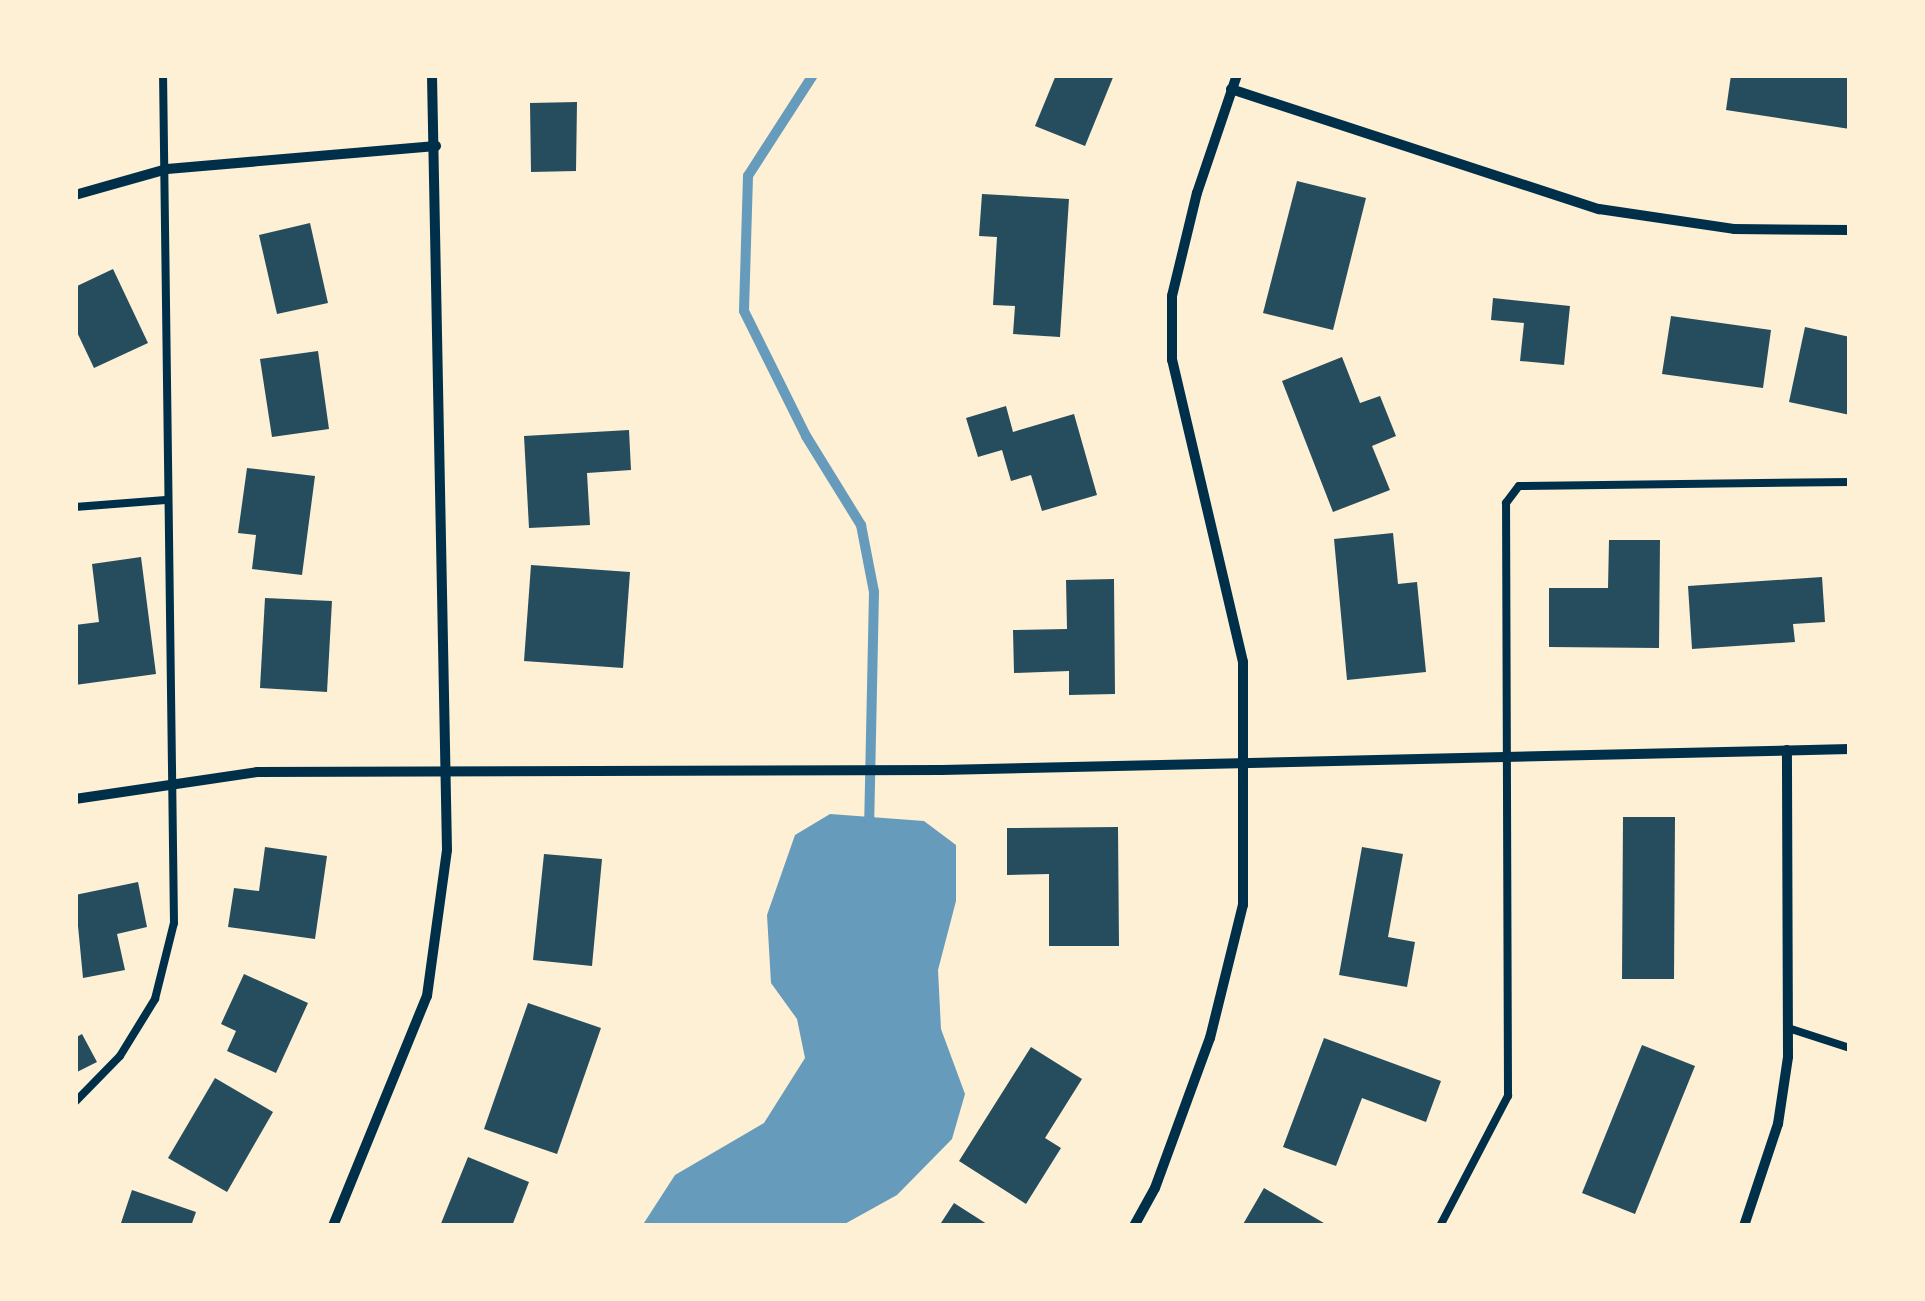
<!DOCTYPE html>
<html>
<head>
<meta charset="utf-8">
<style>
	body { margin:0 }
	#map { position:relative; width:1925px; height:1301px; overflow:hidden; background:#fdf0d5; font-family:"Space Grotesk",sans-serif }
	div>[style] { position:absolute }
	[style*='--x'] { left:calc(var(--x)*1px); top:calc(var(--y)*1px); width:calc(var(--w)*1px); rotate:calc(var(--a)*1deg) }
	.water>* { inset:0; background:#669bbc }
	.stream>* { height:10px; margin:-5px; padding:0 5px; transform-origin:5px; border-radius:5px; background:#669bbc }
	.building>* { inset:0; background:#264d5e }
	.service>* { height:8px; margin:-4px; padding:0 4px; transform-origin:4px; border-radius:4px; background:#003049 }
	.minor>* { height:10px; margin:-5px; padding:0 5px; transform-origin:5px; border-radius:5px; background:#003049 }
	span { translate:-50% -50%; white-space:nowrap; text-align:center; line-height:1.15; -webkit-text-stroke:9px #fdf0d5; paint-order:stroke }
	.frame { position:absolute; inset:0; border:78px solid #fdf0d5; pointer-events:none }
</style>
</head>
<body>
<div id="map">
	<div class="water">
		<i style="clip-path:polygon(830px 814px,924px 821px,956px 845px,956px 901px,938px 970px,941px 1029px,965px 1094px,952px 1139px,897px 1195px,841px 1226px,642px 1226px,675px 1175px,764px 1123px,805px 1058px,797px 1019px,771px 983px,767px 915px,795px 835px)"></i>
	</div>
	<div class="stream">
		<i style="--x:813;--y:75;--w:120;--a:122.8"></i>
		<i style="--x:748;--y:176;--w:135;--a:91.7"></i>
		<i style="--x:744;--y:311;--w:140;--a:63.6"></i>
		<i style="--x:806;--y:436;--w:105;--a:58.3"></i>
		<i style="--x:861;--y:525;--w:68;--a:79"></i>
		<i style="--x:874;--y:592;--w:235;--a:91.2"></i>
	</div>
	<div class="building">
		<i style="clip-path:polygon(1056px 75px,1114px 75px,1085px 146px,1035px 126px)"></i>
		<i style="clip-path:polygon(1731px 75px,1850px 75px,1850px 129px,1726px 110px)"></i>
		<i style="clip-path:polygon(577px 102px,576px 171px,531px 172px,530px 103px)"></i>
		<i style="clip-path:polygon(1297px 181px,1366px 198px,1333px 330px,1263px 313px)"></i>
		<i style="clip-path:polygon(982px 194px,1069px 199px,1060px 337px,1013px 334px,1015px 306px,993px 305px,997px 237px,979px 236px)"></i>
		<i style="clip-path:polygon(310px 223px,328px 303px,277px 314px,259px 235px)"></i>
		<i style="clip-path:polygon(113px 269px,148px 343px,94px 368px,75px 328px,75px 287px)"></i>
		<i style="clip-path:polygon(1493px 298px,1570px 306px,1564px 365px,1520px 361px,1524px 323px,1491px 320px)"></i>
		<i style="clip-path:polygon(1671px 316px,1771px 330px,1763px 388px,1662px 374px)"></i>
		<i style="clip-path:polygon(1805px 327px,1850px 337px,1850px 415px,1789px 402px)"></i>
		<i style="clip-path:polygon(318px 351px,329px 429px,272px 437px,260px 359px)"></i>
		<i style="clip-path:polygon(1342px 357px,1360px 403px,1380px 396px,1396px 436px,1372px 446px,1390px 490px,1333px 512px,1282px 381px)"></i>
		<i style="clip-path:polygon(1006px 406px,1013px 432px,1074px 414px,1097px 495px,1042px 511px,1031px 475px,1011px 481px,1002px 450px,978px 457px,966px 418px)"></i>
		<i style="clip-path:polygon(629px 430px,631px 470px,587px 473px,590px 525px,529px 528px,524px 436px)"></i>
		<i style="clip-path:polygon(247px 468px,315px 476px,302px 575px,252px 569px,256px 535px,238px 533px)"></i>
		<i style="clip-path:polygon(1393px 533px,1398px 584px,1417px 582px,1426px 672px,1347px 680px,1334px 539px)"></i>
		<i style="clip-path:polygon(1609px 540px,1660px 540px,1659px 648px,1549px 647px,1549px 588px,1608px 588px)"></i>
		<i style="clip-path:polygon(141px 557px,156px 674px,75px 685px,75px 625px,99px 622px,92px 564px)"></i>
		<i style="clip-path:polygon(531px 565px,630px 572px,623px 668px,524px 661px)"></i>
		<i style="clip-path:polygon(1822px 577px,1825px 622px,1793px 624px,1795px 642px,1692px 649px,1688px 586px)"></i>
		<i style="clip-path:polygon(1114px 579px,1115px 694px,1069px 695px,1069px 671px,1014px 673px,1013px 630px,1067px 629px,1066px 580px)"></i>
		<i style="clip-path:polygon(265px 598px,332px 601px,327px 692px,260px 688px)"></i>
		<i style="clip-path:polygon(1623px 817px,1675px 817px,1674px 979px,1622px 979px)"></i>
		<i style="clip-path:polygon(1118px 827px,1119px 946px,1049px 946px,1049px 874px,1007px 875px,1007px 828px)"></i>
		<i style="clip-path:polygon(265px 847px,327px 856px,315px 939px,228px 927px,234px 888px,259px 891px)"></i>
		<i style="clip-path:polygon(1362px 847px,1403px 854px,1388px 937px,1415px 942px,1407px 987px,1339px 975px)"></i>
		<i style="clip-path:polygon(544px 854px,602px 859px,592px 966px,533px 960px)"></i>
		<i style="clip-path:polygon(138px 882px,147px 927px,117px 934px,125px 970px,83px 978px,75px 895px)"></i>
		<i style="clip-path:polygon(244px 974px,308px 1003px,276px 1073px,227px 1051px,236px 1031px,221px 1024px)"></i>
		<i style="clip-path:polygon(528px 1003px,601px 1028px,557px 1154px,484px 1129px)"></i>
		<i style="clip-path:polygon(82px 1034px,97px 1062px,75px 1073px,75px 1038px)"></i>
		<i style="clip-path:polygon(1324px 1038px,1441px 1081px,1426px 1122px,1362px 1098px,1336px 1166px,1283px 1147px)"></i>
		<i style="clip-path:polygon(1642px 1045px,1695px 1066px,1635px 1214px,1582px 1193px)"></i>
		<i style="clip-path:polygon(1031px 1047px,1082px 1079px,1045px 1138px,1061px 1148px,1026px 1204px,959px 1161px)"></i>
		<i style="clip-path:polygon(215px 1078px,273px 1112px,227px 1192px,168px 1158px)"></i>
		<i style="clip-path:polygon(468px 1157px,529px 1182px,512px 1226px,440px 1226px)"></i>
		<i style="clip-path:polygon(1264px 1188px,1329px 1226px,1242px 1226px)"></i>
		<i style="clip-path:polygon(132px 1190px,196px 1212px,191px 1226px,120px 1226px)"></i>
		<i style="clip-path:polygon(954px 1203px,990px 1226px,939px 1226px)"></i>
	</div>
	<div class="service">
		<i style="--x:75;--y:507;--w:91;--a:-4.4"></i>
		<i style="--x:1788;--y:1028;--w:65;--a:17.9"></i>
		<i style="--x:75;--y:1102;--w:64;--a:-45.6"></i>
		<i style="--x:120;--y:1056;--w:67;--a:-58.4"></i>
		<i style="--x:155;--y:999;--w:78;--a:-76"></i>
		<i style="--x:174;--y:923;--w:848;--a:-90.74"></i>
		<i style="--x:1440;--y:1226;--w:147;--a:-62.4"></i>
		<i style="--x:1508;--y:1096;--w:593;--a:-90.19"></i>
		<i style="--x:1506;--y:503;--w:21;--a:-53"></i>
		<i style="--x:1519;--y:486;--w:331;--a:-0.7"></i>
	</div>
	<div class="minor">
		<i style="--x:1231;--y:89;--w:387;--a:18.1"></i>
		<i style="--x:1599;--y:209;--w:136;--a:8.4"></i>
		<i style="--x:1734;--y:229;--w:116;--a:0.5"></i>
		<i style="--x:75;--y:195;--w:96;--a:-15.8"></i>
		<i style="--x:167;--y:169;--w:270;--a:-4.9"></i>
		<i style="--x:75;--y:799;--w:184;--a:-8.4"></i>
		<i style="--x:257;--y:772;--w:685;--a:-0.17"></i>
		<i style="--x:942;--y:770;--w:908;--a:-1.32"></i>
		<i style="--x:333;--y:1226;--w:248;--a:-67.8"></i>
		<i style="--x:427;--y:996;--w:147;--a:-82.2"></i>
		<i style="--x:447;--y:850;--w:775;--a:-91.11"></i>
		<i style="--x:1134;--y:1226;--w:43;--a:-61.1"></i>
		<i style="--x:1155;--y:1188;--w:160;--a:-69.9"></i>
		<i style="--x:1210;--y:1038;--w:137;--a:-76.1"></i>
		<i style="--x:1243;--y:905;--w:243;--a:-90"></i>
		<i style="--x:1243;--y:662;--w:310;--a:-103.2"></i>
		<i style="--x:1172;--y:360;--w:64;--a:-90"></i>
		<i style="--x:1172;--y:296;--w:106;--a:-76.4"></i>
		<i style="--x:1197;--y:193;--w:125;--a:-71.3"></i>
		<i style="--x:1744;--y:1226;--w:108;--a:-71.6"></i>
		<i style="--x:1778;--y:1124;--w:68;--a:-81.5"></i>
		<i style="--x:1788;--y:1057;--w:307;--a:-90.2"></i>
	</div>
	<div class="frame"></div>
</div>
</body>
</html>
